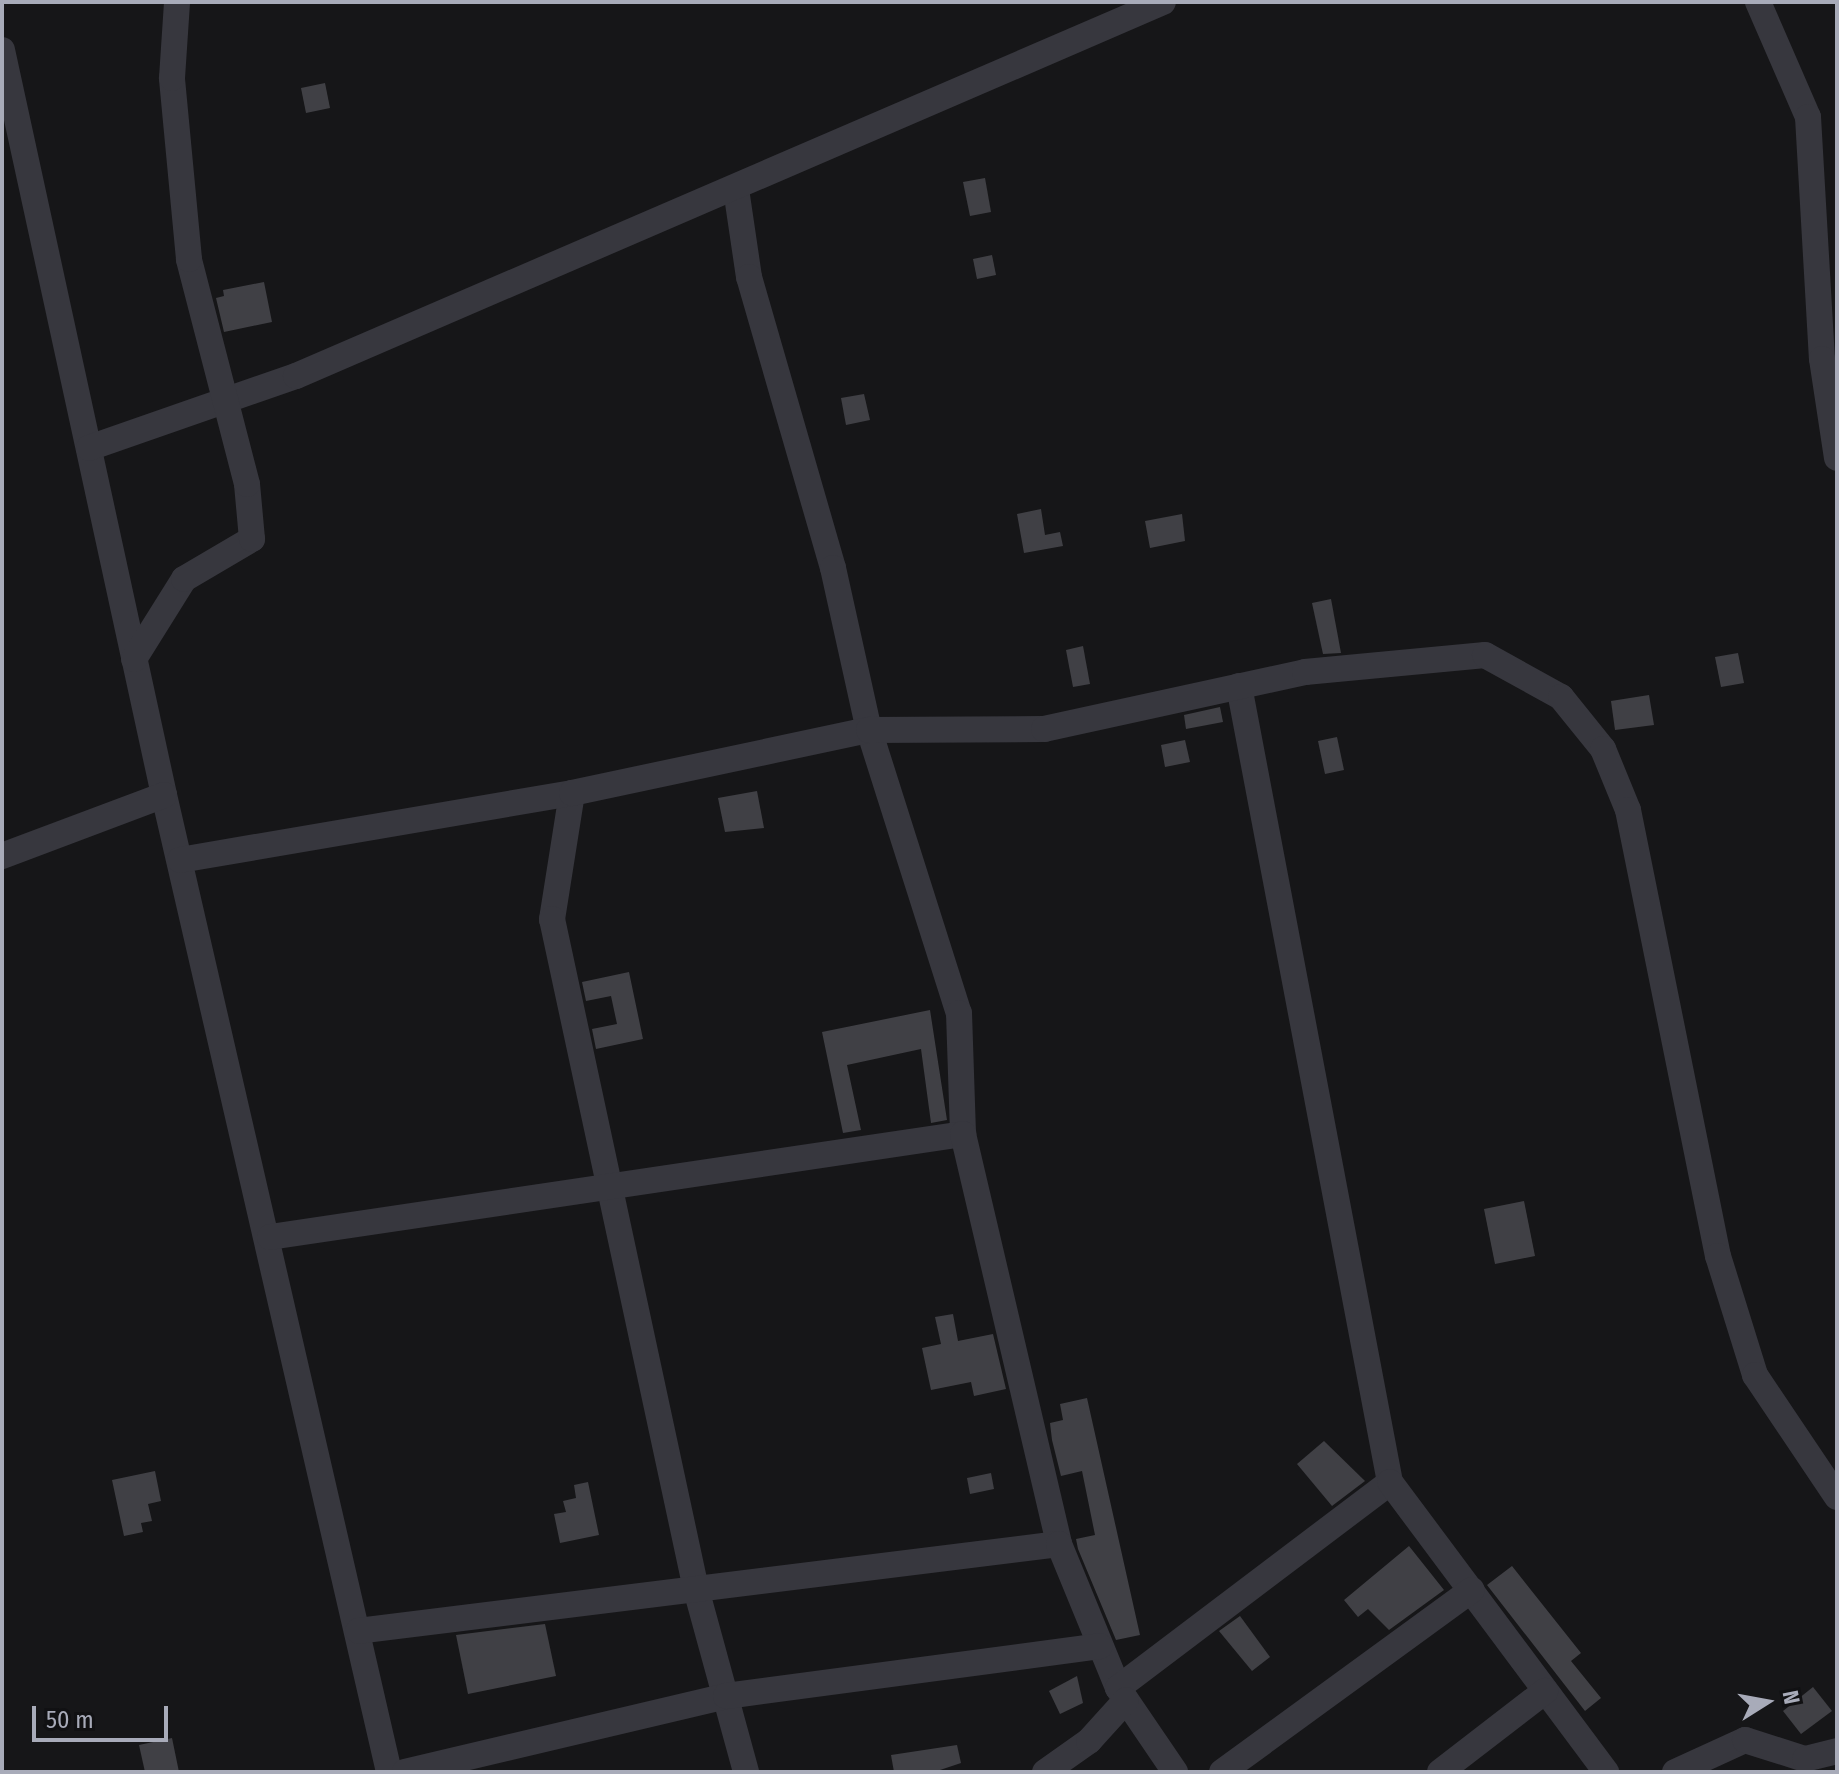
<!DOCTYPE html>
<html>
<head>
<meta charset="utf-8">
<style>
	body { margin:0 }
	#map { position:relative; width:1839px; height:1774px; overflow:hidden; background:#161618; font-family:"Fira Sans Condensed",sans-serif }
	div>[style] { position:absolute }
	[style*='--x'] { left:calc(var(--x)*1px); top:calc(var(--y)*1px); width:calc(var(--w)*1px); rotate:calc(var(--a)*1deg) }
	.building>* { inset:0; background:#404045 }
	.minor>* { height:26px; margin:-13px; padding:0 13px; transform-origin:13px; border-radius:13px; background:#37373e }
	span { translate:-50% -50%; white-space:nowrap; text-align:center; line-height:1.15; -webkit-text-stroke:6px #111113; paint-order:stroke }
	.frame { position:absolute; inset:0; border:4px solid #a8abb9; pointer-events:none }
	.north { position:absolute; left:1727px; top:1662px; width:80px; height:80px; -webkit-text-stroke:6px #111113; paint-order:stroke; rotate:79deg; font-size:22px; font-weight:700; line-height:32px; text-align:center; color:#a8abb9 }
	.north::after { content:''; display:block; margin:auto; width:28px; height:36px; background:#a8abb9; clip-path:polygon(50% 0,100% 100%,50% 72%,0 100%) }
	.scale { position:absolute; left:32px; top:1706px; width:136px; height:36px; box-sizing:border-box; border:4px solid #a8abb9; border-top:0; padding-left:10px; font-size:24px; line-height:28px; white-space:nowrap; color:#a8abb9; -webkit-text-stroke:6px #111113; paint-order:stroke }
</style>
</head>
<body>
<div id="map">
	<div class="building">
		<i style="clip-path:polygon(325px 83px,330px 108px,306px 113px,301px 88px)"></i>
		<i style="clip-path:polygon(985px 178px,991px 212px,970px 216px,963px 182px)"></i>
		<i style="clip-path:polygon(992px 255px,996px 275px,977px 279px,973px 259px)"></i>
		<i style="clip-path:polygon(264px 282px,272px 322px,224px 332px,216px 298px,224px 296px,223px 290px)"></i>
		<i style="clip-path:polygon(864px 394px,870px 420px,846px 425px,841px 398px)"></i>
		<i style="clip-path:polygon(1041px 509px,1045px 535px,1060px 532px,1063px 546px,1024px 553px,1017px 514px)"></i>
		<i style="clip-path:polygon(1182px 514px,1185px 541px,1150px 548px,1145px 521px)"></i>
		<i style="clip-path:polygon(1331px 599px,1341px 653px,1323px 654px,1312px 603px)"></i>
		<i style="clip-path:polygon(1083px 646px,1090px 684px,1073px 687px,1066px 650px)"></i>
		<i style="clip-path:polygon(1738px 653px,1744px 683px,1721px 687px,1715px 657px)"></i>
		<i style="clip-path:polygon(1649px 695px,1654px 725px,1615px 730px,1611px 701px)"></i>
		<i style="clip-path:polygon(1220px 707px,1223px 722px,1186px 729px,1184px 715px)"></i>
		<i style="clip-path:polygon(1337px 737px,1344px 770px,1325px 774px,1318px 741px)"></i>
		<i style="clip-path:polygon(1185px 740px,1190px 762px,1165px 767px,1161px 745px)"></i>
		<i style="clip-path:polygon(757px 791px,764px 828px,725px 832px,718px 798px)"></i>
		<i style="clip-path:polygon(629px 972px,643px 1039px,596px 1049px,592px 1029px,617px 1024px,611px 996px,586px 1001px,582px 982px)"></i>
		<i style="clip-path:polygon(930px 1010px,947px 1120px,931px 1123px,921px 1049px,847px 1065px,861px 1130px,843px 1133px,822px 1032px)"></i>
		<i style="clip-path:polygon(1524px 1201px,1535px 1256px,1495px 1264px,1484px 1209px)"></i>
		<i style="clip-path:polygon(953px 1314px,958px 1341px,993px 1334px,1006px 1389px,974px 1396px,971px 1382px,931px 1390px,922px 1348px,941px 1344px,935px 1317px)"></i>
		<i style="clip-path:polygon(1087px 1398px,1140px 1635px,1116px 1640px,1078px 1549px,1076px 1539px,1095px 1535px,1082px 1471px,1061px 1476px,1052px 1440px,1050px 1423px,1063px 1420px,1060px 1404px)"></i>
		<i style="clip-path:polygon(1324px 1441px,1365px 1481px,1332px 1506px,1297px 1464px)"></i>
		<i style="clip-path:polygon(155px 1471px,161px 1501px,148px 1504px,152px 1521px,141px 1523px,143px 1532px,124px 1536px,112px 1480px)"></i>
		<i style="clip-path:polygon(991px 1473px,994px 1489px,970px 1494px,967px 1478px)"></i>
		<i style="clip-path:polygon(588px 1482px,599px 1535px,560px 1543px,554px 1514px,566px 1512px,563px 1501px,576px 1498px,574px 1485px)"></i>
		<i style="clip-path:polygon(1409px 1546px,1444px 1590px,1389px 1630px,1368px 1609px,1358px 1617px,1344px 1600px)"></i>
		<i style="clip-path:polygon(1512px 1566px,1581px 1653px,1571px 1661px,1601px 1698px,1585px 1711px,1487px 1585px)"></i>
		<i style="clip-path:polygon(1240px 1616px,1270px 1657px,1252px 1671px,1219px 1631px)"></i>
		<i style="clip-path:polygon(545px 1624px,556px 1676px,468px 1694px,456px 1635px)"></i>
		<i style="clip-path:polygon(1077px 1676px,1083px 1703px,1060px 1714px,1049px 1691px)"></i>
		<i style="clip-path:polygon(1813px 1687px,1832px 1711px,1801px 1734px,1783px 1711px)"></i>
		<i style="clip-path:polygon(172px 1738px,179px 1772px,145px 1772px,139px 1745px)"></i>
		<i style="clip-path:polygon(957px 1745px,961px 1763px,934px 1772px,894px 1772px,891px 1755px)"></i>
	</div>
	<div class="minor">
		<i style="--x:1758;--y:2;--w:125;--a:66.5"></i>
		<i style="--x:1808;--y:117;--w:242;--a:86.7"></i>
		<i style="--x:1822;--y:359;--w:100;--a:81.4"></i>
		<i style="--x:2;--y:50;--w:762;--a:77.73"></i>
		<i style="--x:164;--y:795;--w:1003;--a:77.03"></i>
		<i style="--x:736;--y:189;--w:89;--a:81.6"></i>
		<i style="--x:749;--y:277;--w:303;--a:73.9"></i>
		<i style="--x:833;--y:568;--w:166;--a:77.5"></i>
		<i style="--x:869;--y:730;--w:297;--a:72.4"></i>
		<i style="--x:959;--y:1013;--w:121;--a:88.1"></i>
		<i style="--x:89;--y:448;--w:219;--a:-19.2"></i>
		<i style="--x:296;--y:376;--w:944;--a:-23.33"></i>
		<i style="--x:134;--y:659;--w:94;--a:-58"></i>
		<i style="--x:184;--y:579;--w:79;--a:-30.5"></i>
		<i style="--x:252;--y:539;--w:55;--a:-95.2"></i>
		<i style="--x:247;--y:484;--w:232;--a:-104.5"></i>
		<i style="--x:189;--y:259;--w:182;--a:-95.4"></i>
		<i style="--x:172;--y:78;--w:76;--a:-86.2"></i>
		<i style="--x:1239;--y:686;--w:810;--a:79.26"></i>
		<i style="--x:572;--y:793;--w:128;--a:99"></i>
		<i style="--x:552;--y:919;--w:685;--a:77.87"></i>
		<i style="--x:696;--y:1589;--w:190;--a:74.7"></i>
		<i style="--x:2;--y:856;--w:173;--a:-20.6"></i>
		<i style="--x:180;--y:860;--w:398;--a:-9.7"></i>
		<i style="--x:572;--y:793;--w:304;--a:-12"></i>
		<i style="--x:869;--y:730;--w:175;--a:-0.3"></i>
		<i style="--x:1044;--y:729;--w:267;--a:-12.3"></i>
		<i style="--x:1305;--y:672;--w:181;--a:-5.4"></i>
		<i style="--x:1485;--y:655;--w:87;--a:28.9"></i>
		<i style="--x:1561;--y:697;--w:67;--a:51.1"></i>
		<i style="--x:1603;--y:749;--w:66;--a:67.7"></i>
		<i style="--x:1628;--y:810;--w:455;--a:78.6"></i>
		<i style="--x:1718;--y:1256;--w:125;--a:72.7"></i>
		<i style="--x:1755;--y:1375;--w:147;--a:56.1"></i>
		<i style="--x:270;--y:1237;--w:701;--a:-8.45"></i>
		<i style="--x:963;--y:1134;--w:421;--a:76.8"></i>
		<i style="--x:1059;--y:1544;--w:706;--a:172.93"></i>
		<i style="--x:1059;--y:1544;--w:156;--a:67.7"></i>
		<i style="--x:1118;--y:1688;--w:102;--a:55.8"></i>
		<i style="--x:1118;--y:1688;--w:341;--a:-37.1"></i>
		<i style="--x:1390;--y:1482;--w:362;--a:53.3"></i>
		<i style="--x:405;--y:1772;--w:330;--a:-13.3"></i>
		<i style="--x:726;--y:1696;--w:377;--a:-7.6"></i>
		<i style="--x:1045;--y:1772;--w:54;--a:-35.2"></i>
		<i style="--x:1089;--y:1741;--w:55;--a:-47.9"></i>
		<i style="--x:1222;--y:1772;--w:309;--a:-36.1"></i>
		<i style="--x:1440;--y:1772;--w:133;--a:-37.6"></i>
		<i style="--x:1675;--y:1772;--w:77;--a:-24.6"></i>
		<i style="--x:1745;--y:1740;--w:63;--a:17.6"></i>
		<i style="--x:1805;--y:1759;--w:33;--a:-14"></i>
	</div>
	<div class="frame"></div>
	<div class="north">N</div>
	<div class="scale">50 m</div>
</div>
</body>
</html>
